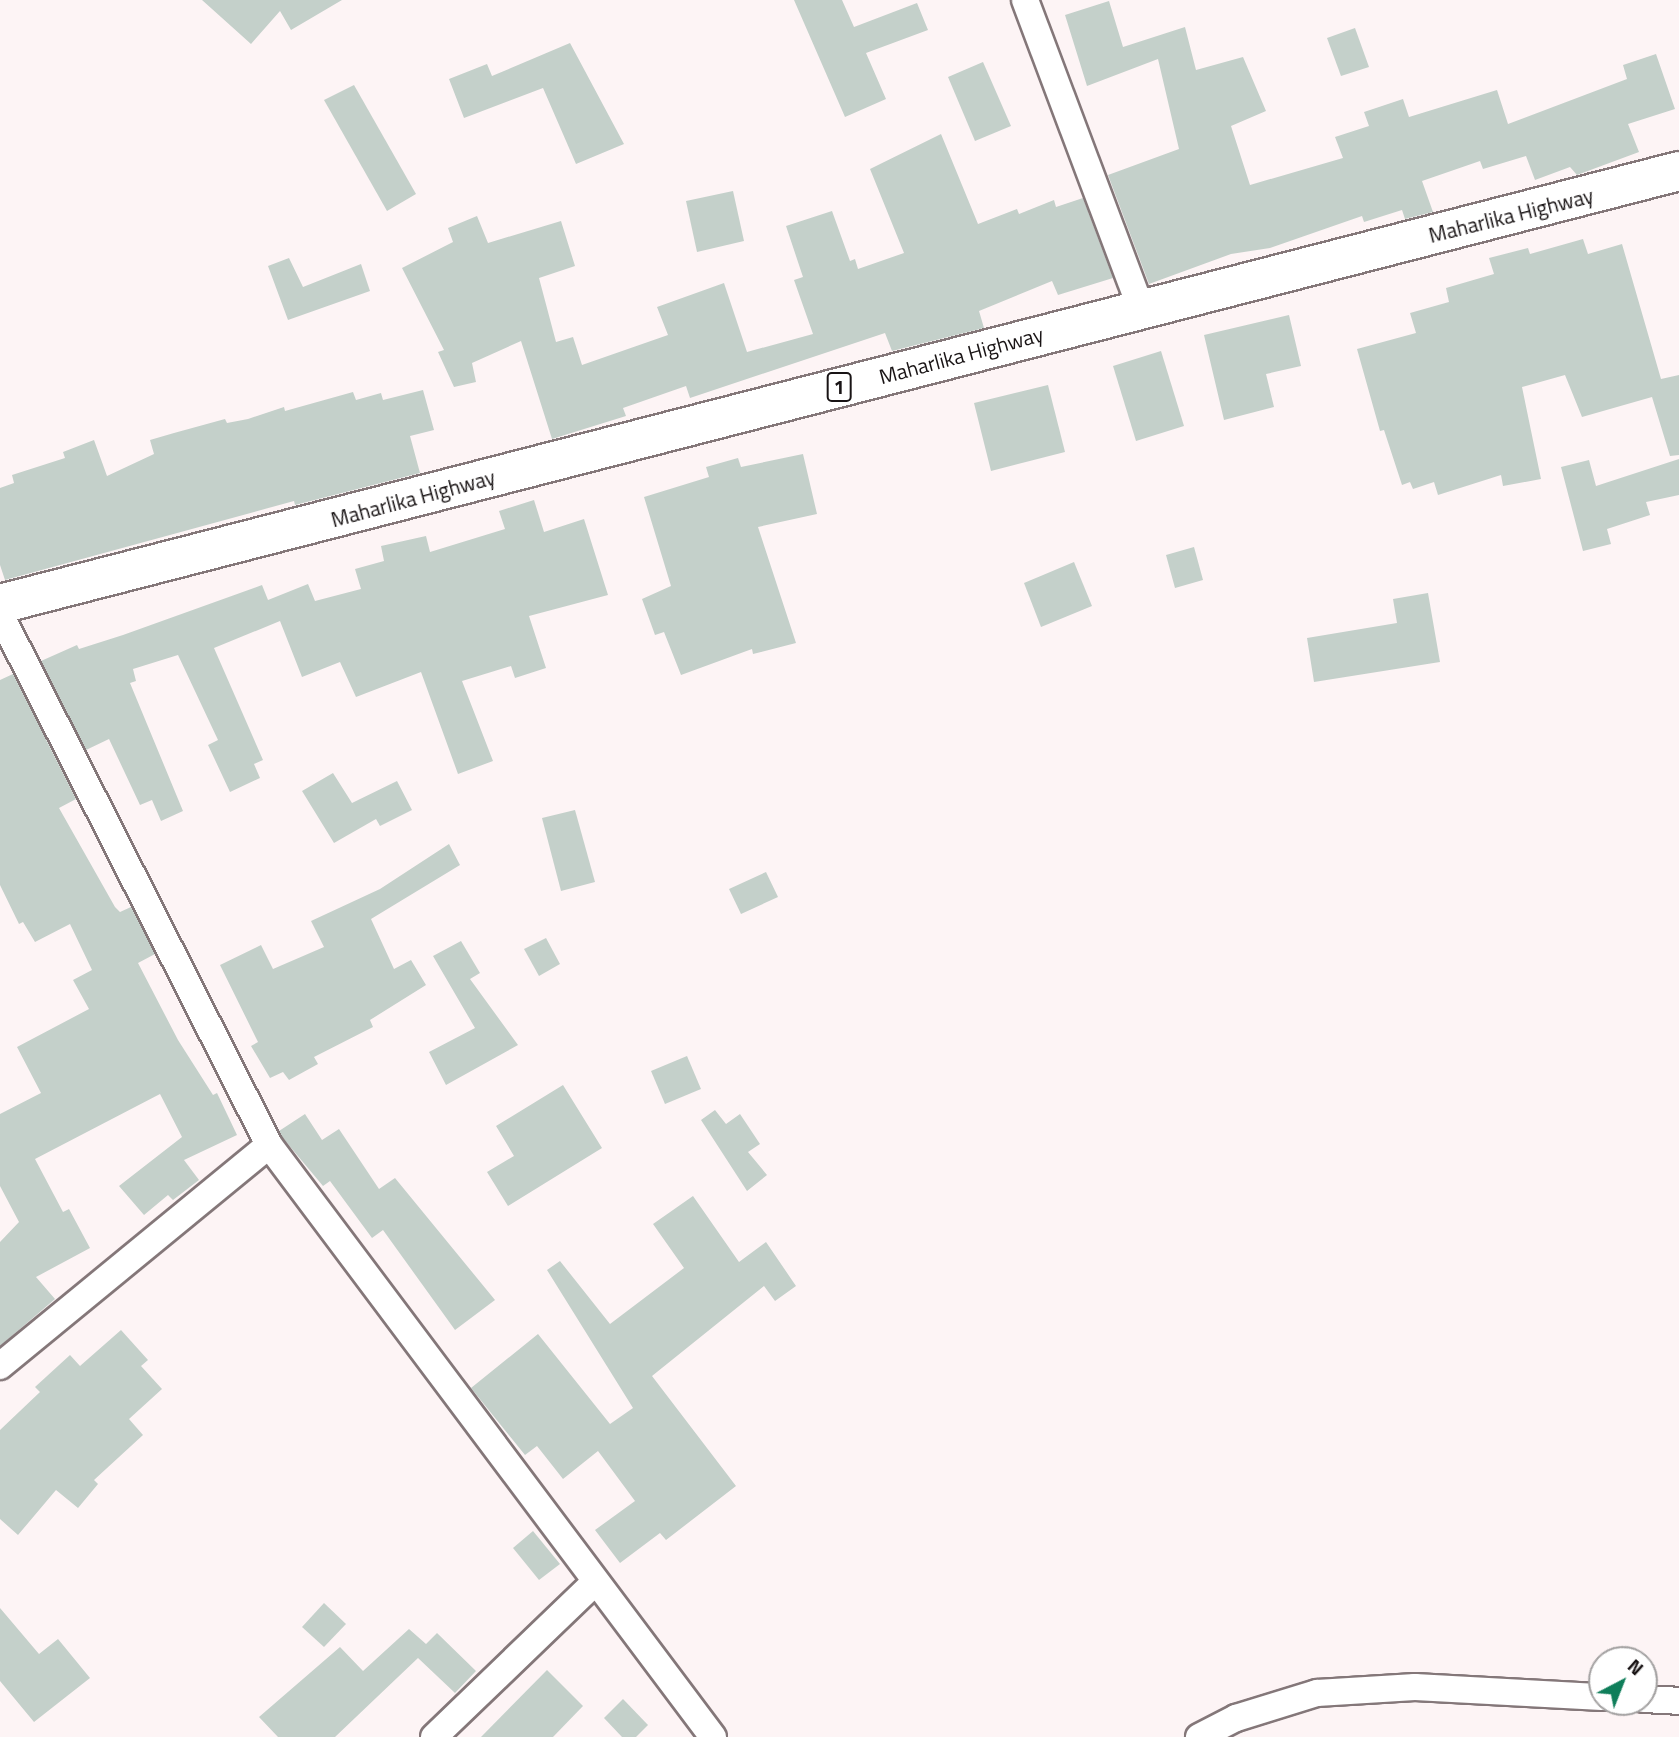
<!DOCTYPE html>
<html>
<head>
<meta charset="utf-8">
<style>
	body { margin:0 }
	#map { position:relative; width:1679px; height:1737px; overflow:hidden; background:#fdf4f5; font-family:"Titillium Web",sans-serif }
	div>[style] { position:absolute }
	[style*='--x'] { left:calc(var(--x)*1px); top:calc(var(--y)*1px); width:calc(var(--w)*1px); rotate:calc(var(--a)*1deg) }
	.building>* { inset:0; background:#c4d0ca }
	.roads { filter:drop-shadow(2px 0 #847779) drop-shadow(-2px 0 #847779) drop-shadow(0 2px #847779) drop-shadow(0 -2px #847779) }
	.minor>* { height:26px; margin:-13px; padding:0 13px; transform-origin:13px; border-radius:13px; background:#fff }
	.trunk>* { height:38px; margin:-19px; padding:0 19px; transform-origin:19px; border-radius:19px; background:#fff }
	span { translate:-50% -50%; white-space:nowrap; text-align:center; line-height:1.15; -webkit-text-stroke:5px #fff; paint-order:stroke }
	.shield-label span { padding:2px 5px; background:#fff; border:2px solid; border-radius:5px; -webkit-text-stroke-width:0 }
	.shield-label { font-size:19px; color:#191415; font-weight:700 }
	.street-label { font-size:21px; color:#191415 }
	.north { position:absolute; left:1588px; top:1646px; width:70px; height:70px; box-sizing:border-box; background:#fff; border:2px solid #a3a1a1; border-radius:50%; rotate:42deg; font-size:19px; font-weight:700; line-height:28px; text-align:center; color:#191415 }
	.north::after { content:''; display:block; margin:auto; width:24px; height:32px; background:#0f7e5a; clip-path:polygon(50% 0,100% 100%,50% 72%,0 100%) }
</style>
</head>
<body>
<div id="map">
	<div class="building">
		<i style="clip-path:polygon(202px 0,342px 0,291px 30px,280px 11px,251px 44px)"></i>
		<i style="clip-path:polygon(794px 0,842px 0,854px 27px,917px 3px,928px 30px,866px 53px,886px 99px,845px 117px)"></i>
		<i style="clip-path:polygon(1109px 1px,1123px 47px,1185px 27px,1196px 70px,1243px 57px,1266px 111px,1231px 126px,1250px 185px,1343px 158px,1335px 137px,1369px 126px,1364px 112px,1403px 99px,1409px 117px,1497px 90px,1508px 124px,1627px 79px,1623px 65px,1656px 54px,1675px 109px,1628px 124px,1639px 152px,1577px 175px,1570px 167px,1535px 180px,1526px 156px,1483px 169px,1480px 161px,1422px 181px,1433px 212px,1405px 219px,1402px 210px,1364px 222px,1362px 216px,1270px 248px,1231px 254px,1149px 284px,1108px 175px,1179px 149px,1158px 59px,1087px 86px,1065px 15px)"></i>
		<i style="clip-path:polygon(1355px 28px,1369px 67px,1341px 76px,1327px 38px)"></i>
		<i style="clip-path:polygon(570px 43px,624px 144px,576px 164px,543px 88px,464px 118px,449px 79px,487px 64px,492px 76px)"></i>
		<i style="clip-path:polygon(983px 62px,1011px 126px,975px 141px,948px 77px)"></i>
		<i style="clip-path:polygon(354px 85px,416px 194px,387px 211px,324px 100px)"></i>
		<i style="clip-path:polygon(941px 134px,978px 224px,1017px 209px,1019px 214px,1054px 200px,1056px 207px,1083px 198px,1113px 278px,1058px 295px,1052px 281px,979px 311px,984px 328px,892px 351px,885px 333px,690px 398px,686px 386px,623px 408px,626px 416px,552px 439px,521px 341px,472px 363px,476px 382px,454px 387px,438px 352px,444px 350px,402px 268px,453px 242px,448px 228px,477px 216px,488px 243px,561px 221px,575px 266px,539px 278px,556px 342px,573px 337px,582px 365px,668px 335px,657px 307px,724px 283px,747px 352px,813px 334px,794px 280px,803px 277px,786px 226px,832px 211px,850px 261px,855px 259px,858px 269px,904px 253px,870px 169px)"></i>
		<i style="clip-path:polygon(733px 191px,744px 241px,697px 252px,686px 201px)"></i>
		<i style="clip-path:polygon(1583px 239px,1588px 254px,1622px 244px,1661px 379px,1679px 375px,1679px 455px,1670px 456px,1652px 397px,1582px 417px,1565px 375px,1522px 387px,1541px 479px,1503px 486px,1501px 475px,1438px 495px,1434px 482px,1413px 489px,1410px 482px,1402px 485px,1384px 430px,1380px 431px,1357px 349px,1416px 333px,1410px 313px,1449px 302px,1446px 288px,1494px 274px,1489px 258px,1528px 248px,1530px 254px)"></i>
		<i style="clip-path:polygon(289px 258px,303px 287px,361px 264px,370px 291px,288px 320px,268px 266px)"></i>
		<i style="clip-path:polygon(1289px 315px,1301px 366px,1266px 374px,1274px 407px,1224px 420px,1204px 335px)"></i>
		<i style="clip-path:polygon(1161px 351px,1184px 426px,1136px 441px,1113px 366px)"></i>
		<i style="clip-path:polygon(1048px 385px,1065px 452px,991px 471px,974px 403px)"></i>
		<i style="clip-path:polygon(423px 390px,434px 430px,410px 436px,420px 473px,295px 505px,294px 501px,5px 580px,0 565px,0 488px,14px 483px,12px 475px,65px 458px,63px 452px,94px 440px,107px 476px,154px 454px,150px 440px,174px 433px,225px 419px,227px 423px,248px 419px,284px 407px,285px 411px,353px 392px,356px 400px,381px 393px,383px 400px)"></i>
		<i style="clip-path:polygon(803px 454px,817px 514px,758px 527px,796px 643px,753px 654px,752px 649px,681px 675px,664px 632px,655px 635px,642px 599px,671px 586px,644px 497px,709px 477px,706px 467px,738px 458px,741px 467px)"></i>
		<i style="clip-path:polygon(1679px 459px,1679px 495px,1646px 502px,1650px 515px,1607px 529px,1611px 544px,1583px 551px,1561px 467px,1589px 460px,1596px 486px)"></i>
		<i style="clip-path:polygon(534px 500px,544px 532px,584px 519px,608px 595px,529px 616px,546px 668px,515px 678px,511px 666px,462px 681px,493px 761px,458px 774px,421px 672px,356px 697px,340px 662px,302px 677px,280px 621px,214px 648px,263px 760px,254px 764px,260px 778px,230px 792px,208px 745px,218px 740px,178px 655px,133px 669px,136px 681px,130px 683px,183px 811px,161px 821px,152px 800px,140px 805px,109px 739px,86px 750px,41px 661px,77px 645px,79px 649px,123px 635px,262px 585px,268px 600px,308px 584px,315px 601px,361px 589px,355px 569px,384px 561px,381px 546px,426px 536px,430px 552px,505px 529px,499px 511px)"></i>
		<i style="clip-path:polygon(1194px 547px,1203px 580px,1175px 588px,1166px 555px)"></i>
		<i style="clip-path:polygon(1074px 562px,1092px 606px,1041px 627px,1024px 583px)"></i>
		<i style="clip-path:polygon(1428px 593px,1440px 662px,1314px 682px,1307px 638px,1397px 623px,1393px 599px)"></i>
		<i style="clip-path:polygon(13px 674px,76px 799px,59px 808px,115px 907px,120px 912px,131px 907px,155px 954px,138px 963px,178px 1040px,213px 1095px,217px 1093px,237px 1135px,184px 1160px,199px 1180px,173px 1200px,168px 1195px,144px 1215px,119px 1186px,182px 1137px,160px 1094px,35px 1159px,63px 1212px,69px 1209px,90px 1248px,36px 1277px,55px 1299px,0 1346px,0 1242px,19px 1222px,0 1186px,0 1114px,41px 1093px,17px 1047px,89px 1009px,73px 980px,92px 970px,70px 924px,35px 942px,23px 922px,19px 924px,0 885px,0 680px)"></i>
		<i style="clip-path:polygon(333px 773px,352px 803px,397px 781px,412px 810px,380px 826px,376px 819px,334px 843px,302px 791px)"></i>
		<i style="clip-path:polygon(575px 810px,595px 882px,561px 891px,542px 818px)"></i>
		<i style="clip-path:polygon(449px 844px,460px 865px,371px 919px,394px 969px,411px 960px,426px 985px,370px 1020px,373px 1027px,314px 1057px,318px 1064px,289px 1080px,283px 1072px,270px 1078px,251px 1046px,258px 1042px,220px 965px,261px 945px,273px 969px,324px 947px,311px 921px,380px 889px)"></i>
		<i style="clip-path:polygon(766px 872px,778px 897px,741px 914px,729px 889px)"></i>
		<i style="clip-path:polygon(546px 938px,560px 964px,539px 976px,524px 949px)"></i>
		<i style="clip-path:polygon(461px 941px,480px 973px,470px 979px,518px 1045px,446px 1085px,429px 1052px,475px 1028px,433px 956px)"></i>
		<i style="clip-path:polygon(687px 1056px,701px 1089px,665px 1104px,651px 1071px)"></i>
		<i style="clip-path:polygon(563px 1085px,602px 1148px,508px 1206px,487px 1172px,514px 1156px,496px 1126px)"></i>
		<i style="clip-path:polygon(715px 1110px,726px 1124px,740px 1114px,760px 1144px,748px 1152px,767px 1175px,747px 1191px,701px 1120px)"></i>
		<i style="clip-path:polygon(305px 1114px,322px 1140px,339px 1129px,379px 1189px,395px 1178px,495px 1300px,455px 1330px,383px 1230px,372px 1238px,330px 1181px,323px 1186px,282px 1137px,279px 1131px)"></i>
		<i style="clip-path:polygon(693px 1196px,739px 1262px,766px 1242px,796px 1286px,775px 1301px,764px 1286px,652px 1376px,736px 1486px,666px 1540px,660px 1533px,620px 1563px,595px 1530px,635px 1501px,598px 1451px,563px 1479px,537px 1446px,525px 1455px,471px 1388px,538px 1334px,610px 1424px,633px 1408px,547px 1270px,560px 1261px,610px 1324px,684px 1268px,653px 1224px)"></i>
		<i style="clip-path:polygon(121px 1330px,148px 1360px,141px 1366px,162px 1389px,129px 1419px,143px 1435px,94px 1480px,98px 1484px,78px 1508px,56px 1490px,18px 1535px,0 1519px,0 1430px,40px 1392px,35px 1387px,70px 1355px,80px 1366px)"></i>
		<i style="clip-path:polygon(533px 1531px,560px 1564px,539px 1580px,513px 1548px)"></i>
		<i style="clip-path:polygon(324px 1603px,346px 1624px,324px 1647px,302px 1627px)"></i>
		<i style="clip-path:polygon(0 1608px,39px 1654px,58px 1639px,90px 1678px,34px 1722px,0 1681px)"></i>
		<i style="clip-path:polygon(409px 1629px,426px 1644px,437px 1633px,476px 1671px,455px 1693px,418px 1658px,335px 1737px,278px 1737px,259px 1717px,340px 1647px,363px 1671px)"></i>
		<i style="clip-path:polygon(547px 1670px,583px 1706px,553px 1737px,481px 1737px)"></i>
		<i style="clip-path:polygon(623px 1699px,648px 1725px,636px 1737px,622px 1737px,604px 1718px)"></i>
	</div>
	<div class="roads">
		<div class="minor">
			<i style="--x:1025;--y:0;--w:329;--a:69.4"></i>
			<i style="--x:0;--y:614;--w:595;--a:63.13"></i>
			<i style="--x:269;--y:1145;--w:740;--a:53.13"></i>
			<i style="--x:0;--y:1366;--w:348;--a:-39.4"></i>
			<i style="--x:1644;--y:1699;--w:35;--a:3"></i>
			<i style="--x:434;--y:1737;--w:222;--a:-43.9"></i>
			<i style="--x:1199;--y:1737;--w:42;--a:-27.2"></i>
			<i style="--x:1236;--y:1718;--w:85;--a:-17.2"></i>
			<i style="--x:1317;--y:1693;--w:98;--a:-3.5"></i>
			<i style="--x:1415;--y:1687;--w:187;--a:3.1"></i>
		</div>
		<div class="trunk">
			<i style="--x:0;--y:604;--w:1734;--a:-14.46"></i>
		</div>
	</div>
	<div class="shield-label">
		<span style="left:839px;top:387px">1</span>
	</div>
	<div class="street-label">
		<span style="left:1511px;top:215px;rotate:-14deg">Maharlika Highway</span>
		<span style="left:961px;top:355px;rotate:-15deg">Maharlika Highway</span>
		<span style="left:413px;top:498px;rotate:-15deg">Maharlika Highway</span>
	</div>
	<div class="north">N</div>
</div>
</body>
</html>
